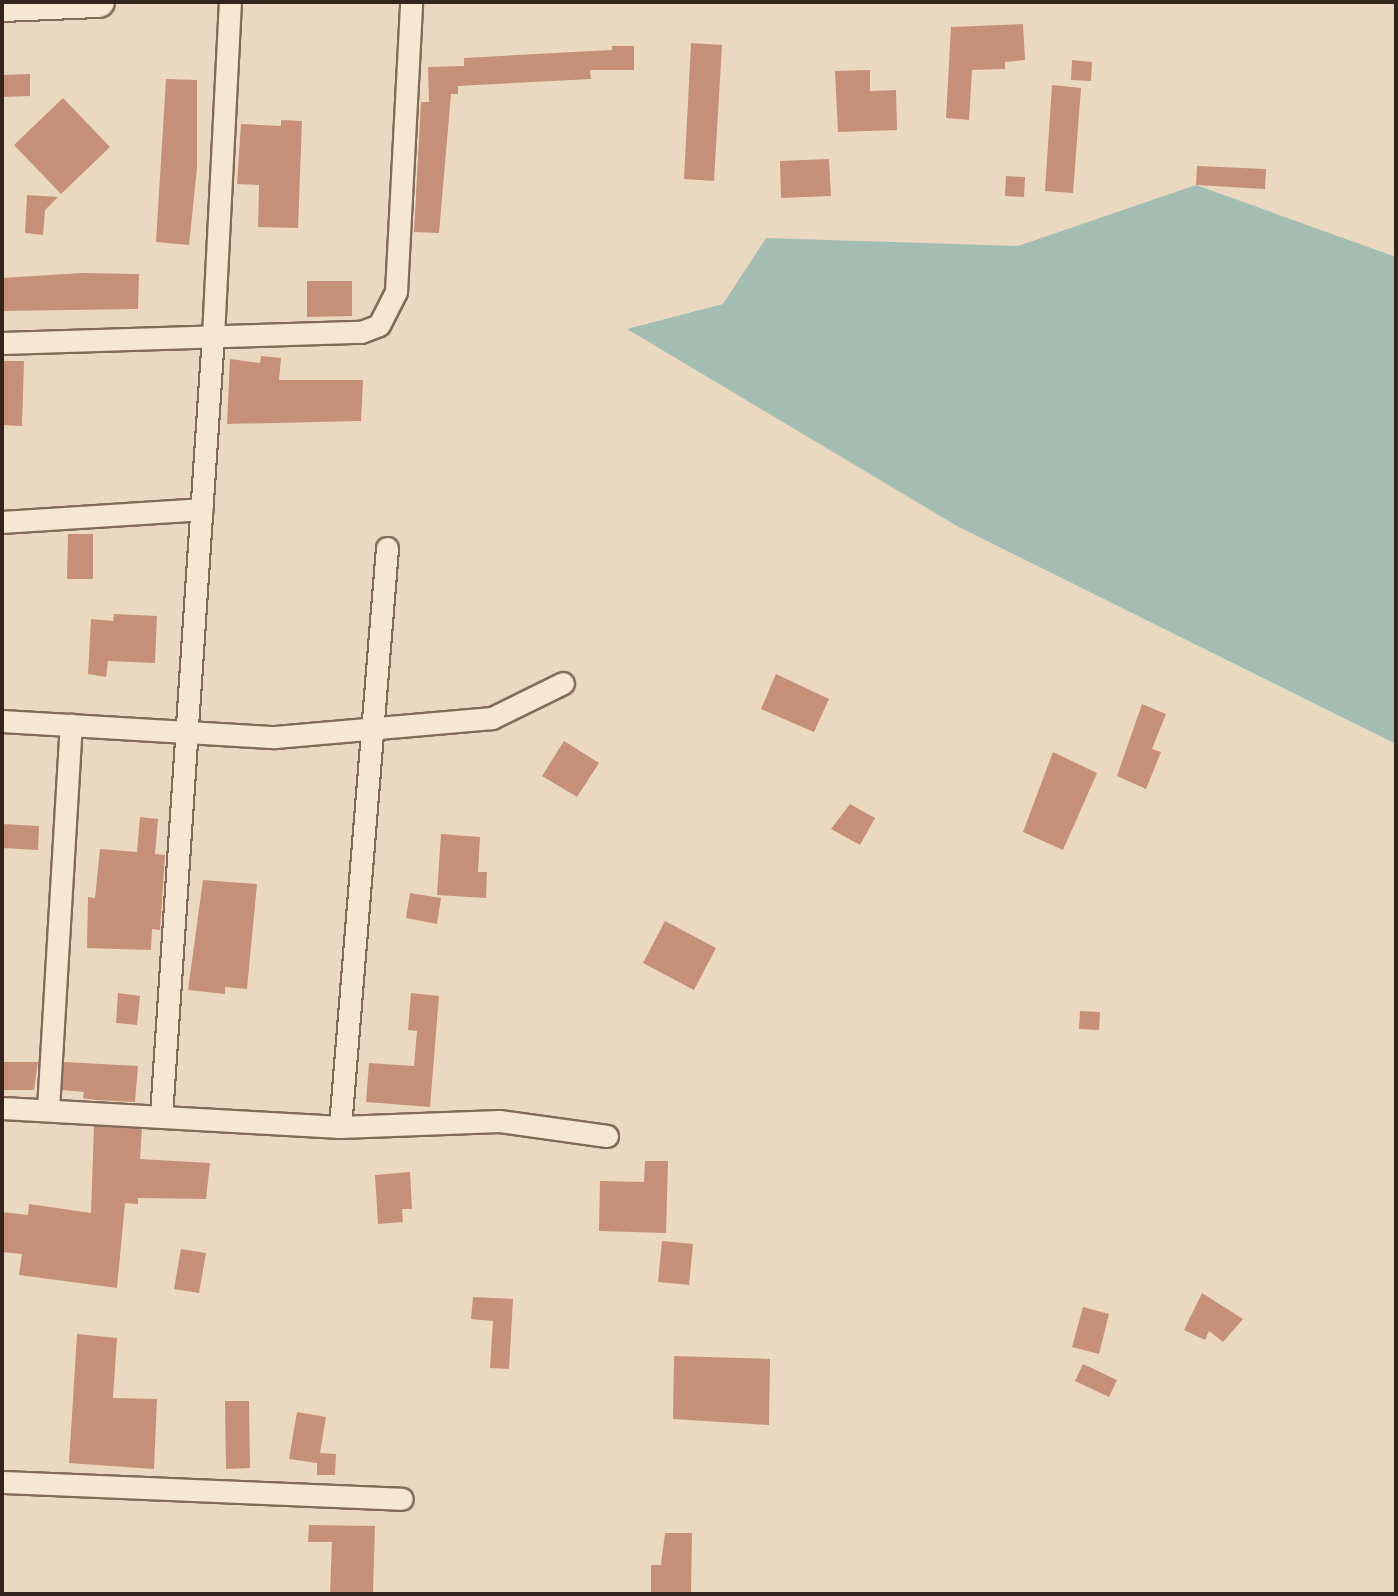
<!DOCTYPE html>
<html>
<head>
<meta charset="utf-8">
<style>
	body { margin:0 }
	#map { position:relative; width:1398px; height:1596px; overflow:hidden; background:#ead9c0; font-family:"Crimson Pro",serif }
	div>[style] { position:absolute }
	[style*='--x'] { left:calc(var(--x)*1px); top:calc(var(--y)*1px); width:calc(var(--w)*1px); rotate:calc(var(--a)*1deg) }
	.water>* { inset:0; background:#a3bdb2 }
	.building>* { inset:0; background:#c69078 }
	.roads { filter:drop-shadow(2px 0 #826b59) drop-shadow(-2px 0 #826b59) drop-shadow(0 2px #826b59) drop-shadow(0 -2px #826b59) }
	.street>* { height:21px; margin:-10.5px; padding:0 10.5px; transform-origin:10.5px; border-radius:10.5px; background:#f6e7d2 }
	.secondary>* { height:30px; margin:-15px; padding:0 15px; transform-origin:15px; border-radius:15px; background:#f6e7d2 }
	span { translate:-50% -50%; white-space:nowrap; text-align:center; line-height:1.15; -webkit-text-stroke:7px #f2e4cf; paint-order:stroke }
	.frame { position:absolute; inset:0; border:4px solid #33251d; pointer-events:none }
</style>
</head>
<body>
<div id="map">
	<div class="water">
		<i style="clip-path:polygon(1196px 185px,1396px 257px,1396px 744px,957px 526px,627px 329px,723px 304px,766px 238px,1018px 246px)"></i>
	</div>
	<div class="building">
		<i style="clip-path:polygon(1023px 24px,1025px 60px,1005px 62px,1005px 69px,972px 70px,969px 120px,946px 118px,951px 27px)"></i>
		<i style="clip-path:polygon(691px 43px,722px 45px,714px 181px,684px 179px)"></i>
		<i style="clip-path:polygon(612px 46px,634px 46px,634px 70px,590px 70px,591px 79px,458px 86px,458px 94px,451px 94px,439px 233px,414px 232px,421px 102px,429px 102px,428px 67px,464px 66px,464px 58px,612px 50px)"></i>
		<i style="clip-path:polygon(1072px 60px,1092px 62px,1091px 81px,1071px 80px)"></i>
		<i style="clip-path:polygon(870px 70px,870px 91px,896px 90px,897px 130px,838px 132px,835px 71px)"></i>
		<i style="clip-path:polygon(30px 74px,30px 96px,2px 97px,2px 75px)"></i>
		<i style="clip-path:polygon(166px 79px,197px 80px,197px 168px,189px 245px,156px 242px)"></i>
		<i style="clip-path:polygon(1052px 85px,1081px 88px,1073px 193px,1045px 191px)"></i>
		<i style="clip-path:polygon(63px 98px,110px 147px,61px 194px,14px 145px)"></i>
		<i style="clip-path:polygon(281px 120px,302px 121px,298px 228px,258px 227px,259px 185px,237px 184px,241px 124px,281px 126px)"></i>
		<i style="clip-path:polygon(829px 159px,831px 196px,781px 198px,780px 161px)"></i>
		<i style="clip-path:polygon(1197px 166px,1266px 169px,1265px 189px,1196px 185px)"></i>
		<i style="clip-path:polygon(1006px 176px,1025px 177px,1024px 197px,1005px 196px)"></i>
		<i style="clip-path:polygon(27px 195px,58px 197px,45px 210px,43px 235px,25px 233px)"></i>
		<i style="clip-path:polygon(82px 273px,139px 274px,138px 309px,2px 311px,2px 278px)"></i>
		<i style="clip-path:polygon(307px 281px,352px 281px,352px 316px,307px 317px)"></i>
		<i style="clip-path:polygon(261px 356px,281px 358px,279px 380px,363px 380px,361px 421px,227px 424px,230px 359px,260px 363px)"></i>
		<i style="clip-path:polygon(2px 361px,24px 361px,22px 426px,2px 425px)"></i>
		<i style="clip-path:polygon(68px 534px,93px 534px,93px 579px,67px 579px)"></i>
		<i style="clip-path:polygon(114px 614px,157px 616px,155px 663px,108px 661px,106px 677px,88px 674px,91px 619px,113px 621px)"></i>
		<i style="clip-path:polygon(776px 674px,829px 699px,814px 732px,761px 709px)"></i>
		<i style="clip-path:polygon(1142px 704px,1166px 714px,1152px 749px,1161px 752px,1146px 789px,1117px 776px)"></i>
		<i style="clip-path:polygon(564px 741px,599px 763px,577px 797px,542px 776px)"></i>
		<i style="clip-path:polygon(1053px 752px,1097px 773px,1063px 850px,1023px 832px)"></i>
		<i style="clip-path:polygon(850px 804px,875px 818px,860px 845px,831px 829px)"></i>
		<i style="clip-path:polygon(140px 817px,158px 819px,155px 854px,165px 855px,160px 930px,152px 929px,151px 950px,87px 948px,88px 897px,95px 898px,100px 849px,137px 852px)"></i>
		<i style="clip-path:polygon(2px 824px,39px 826px,38px 850px,2px 848px)"></i>
		<i style="clip-path:polygon(441px 834px,480px 837px,478px 872px,487px 872px,486px 898px,437px 895px)"></i>
		<i style="clip-path:polygon(203px 880px,257px 884px,247px 989px,225px 987px,225px 994px,188px 990px)"></i>
		<i style="clip-path:polygon(410px 893px,441px 898px,437px 924px,406px 918px)"></i>
		<i style="clip-path:polygon(665px 921px,716px 948px,694px 990px,643px 963px)"></i>
		<i style="clip-path:polygon(118px 993px,140px 996px,137px 1025px,116px 1023px)"></i>
		<i style="clip-path:polygon(411px 993px,439px 996px,430px 1107px,366px 1102px,369px 1063px,414px 1066px,417px 1031px,408px 1030px)"></i>
		<i style="clip-path:polygon(1080px 1011px,1100px 1012px,1099px 1030px,1079px 1029px)"></i>
		<i style="clip-path:polygon(2px 1062px,38px 1062px,34px 1090px,2px 1090px)"></i>
		<i style="clip-path:polygon(64px 1062px,138px 1066px,135px 1102px,95px 1100px,83px 1098px,84px 1092px,62px 1090px)"></i>
		<i style="clip-path:polygon(94px 1126px,142px 1129px,140px 1159px,210px 1163px,206px 1199px,138px 1198px,138px 1204px,125px 1203px,117px 1288px,19px 1275px,22px 1254px,2px 1252px,2px 1212px,28px 1215px,29px 1204px,91px 1213px)"></i>
		<i style="clip-path:polygon(645px 1161px,668px 1161px,666px 1233px,599px 1231px,600px 1181px,644px 1182px)"></i>
		<i style="clip-path:polygon(410px 1172px,412px 1209px,402px 1209px,403px 1222px,378px 1224px,375px 1175px)"></i>
		<i style="clip-path:polygon(662px 1241px,693px 1244px,689px 1285px,658px 1282px)"></i>
		<i style="clip-path:polygon(181px 1249px,206px 1253px,199px 1293px,174px 1289px)"></i>
		<i style="clip-path:polygon(1202px 1293px,1243px 1319px,1223px 1342px,1209px 1331px,1205px 1340px,1184px 1330px)"></i>
		<i style="clip-path:polygon(473px 1297px,513px 1299px,509px 1369px,490px 1368px,493px 1321px,471px 1319px)"></i>
		<i style="clip-path:polygon(1083px 1307px,1109px 1314px,1099px 1354px,1072px 1347px)"></i>
		<i style="clip-path:polygon(77px 1334px,117px 1338px,113px 1398px,157px 1399px,154px 1469px,69px 1463px)"></i>
		<i style="clip-path:polygon(674px 1356px,770px 1359px,769px 1425px,673px 1419px)"></i>
		<i style="clip-path:polygon(1083px 1364px,1117px 1380px,1109px 1397px,1075px 1381px)"></i>
		<i style="clip-path:polygon(225px 1401px,249px 1401px,250px 1468px,226px 1469px)"></i>
		<i style="clip-path:polygon(297px 1412px,326px 1417px,320px 1453px,336px 1454px,335px 1475px,317px 1475px,317px 1463px,289px 1459px)"></i>
		<i style="clip-path:polygon(309px 1525px,375px 1526px,373px 1594px,330px 1594px,332px 1542px,308px 1542px)"></i>
		<i style="clip-path:polygon(665px 1533px,692px 1533px,691px 1594px,651px 1594px,651px 1565px,661px 1565px)"></i>
	</div>
	<div class="roads">
		<div class="street">
			<i style="--x:2;--y:343;--w:359;--a:-1.8"></i>
			<i style="--x:361;--y:332;--w:19;--a:-21"></i>
			<i style="--x:379;--y:325;--w:37;--a:-63"></i>
			<i style="--x:396;--y:292;--w:290;--a:-87"></i>
			<i style="--x:2;--y:522;--w:200;--a:-3.7"></i>
			<i style="--x:2;--y:721;--w:273;--a:3.4"></i>
			<i style="--x:275;--y:737;--w:218;--a:-5"></i>
			<i style="--x:492;--y:718;--w:79;--a:-26.2"></i>
			<i style="--x:2;--y:1108;--w:339;--a:3.2"></i>
			<i style="--x:340;--y:1127;--w:159;--a:-2.2"></i>
			<i style="--x:499;--y:1121;--w:109;--a:7.9"></i>
			<i style="--x:48;--y:1109;--w:385;--a:-86.6"></i>
			<i style="--x:161;--y:1116;--w:782;--a:-86.19"></i>
			<i style="--x:213;--y:336;--w:334;--a:-87.1"></i>
			<i style="--x:340;--y:1127;--w:581;--a:-85.36"></i>
			<i style="--x:2;--y:1482;--w:400;--a:2.4"></i>
		</div>
		<div class="secondary">
			<i style="--x:2;--y:6;--w:97;--a:-2.4"></i>
		</div>
	</div>
	<div class="frame"></div>
</div>
</body>
</html>
